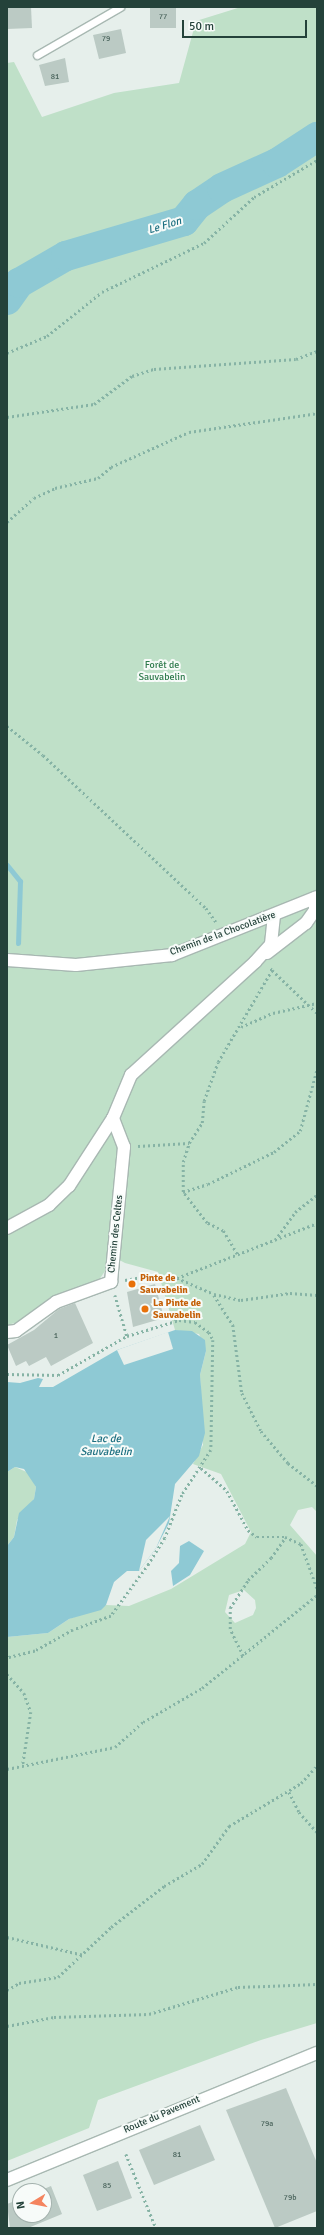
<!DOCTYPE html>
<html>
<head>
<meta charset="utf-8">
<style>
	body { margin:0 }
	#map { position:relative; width:324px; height:2235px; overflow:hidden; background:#e6efeb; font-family:Signika,sans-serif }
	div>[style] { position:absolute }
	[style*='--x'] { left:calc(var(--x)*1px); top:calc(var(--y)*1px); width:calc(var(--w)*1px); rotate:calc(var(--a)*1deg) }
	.green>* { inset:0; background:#bfe0c8 }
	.water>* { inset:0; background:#8ec9d4 }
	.pier>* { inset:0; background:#e6efeb }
	.stream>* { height:5px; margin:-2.5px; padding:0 2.5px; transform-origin:2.5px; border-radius:2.5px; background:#8ec9d4 }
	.river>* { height:30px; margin:-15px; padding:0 15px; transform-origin:15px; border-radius:15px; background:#8ec9d4 }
	.building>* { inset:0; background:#bbcac4 }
	.path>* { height:2.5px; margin-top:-1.25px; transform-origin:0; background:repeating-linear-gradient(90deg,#86b3a5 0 2px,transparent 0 5px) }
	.roads { filter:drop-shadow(1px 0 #a8b8b2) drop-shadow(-1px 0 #a8b8b2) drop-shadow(0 1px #a8b8b2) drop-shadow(0 -1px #a8b8b2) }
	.service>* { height:7px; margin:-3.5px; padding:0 3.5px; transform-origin:3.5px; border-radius:3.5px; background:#fff }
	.minor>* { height:12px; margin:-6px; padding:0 6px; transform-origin:6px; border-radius:6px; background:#fff }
	.dots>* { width:11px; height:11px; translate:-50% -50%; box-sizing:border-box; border:2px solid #f7fbf9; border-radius:50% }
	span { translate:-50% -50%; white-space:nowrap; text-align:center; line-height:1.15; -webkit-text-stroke:4px #f7fbf9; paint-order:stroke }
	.number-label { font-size:8px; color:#4a645c }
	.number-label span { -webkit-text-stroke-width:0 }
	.park-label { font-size:10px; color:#2d7a4b }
	.street-label { font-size:10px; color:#24423a }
	.food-label { font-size:10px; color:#c56008; font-weight:700 }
	.left { translate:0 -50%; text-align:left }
	.water-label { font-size:11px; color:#1c6f80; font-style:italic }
	.frame { position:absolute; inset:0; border:8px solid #24423a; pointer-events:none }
	.north { position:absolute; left:12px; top:2183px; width:40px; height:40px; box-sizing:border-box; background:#f7fbf9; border:1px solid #a3b1ad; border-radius:50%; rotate:260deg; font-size:11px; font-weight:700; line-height:16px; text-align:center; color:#24423a }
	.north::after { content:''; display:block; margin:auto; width:14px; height:18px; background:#f4845f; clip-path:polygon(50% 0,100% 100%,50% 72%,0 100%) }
	.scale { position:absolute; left:182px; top:20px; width:125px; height:18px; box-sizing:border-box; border:2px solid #24423a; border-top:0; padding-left:5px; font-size:12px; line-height:14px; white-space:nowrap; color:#24423a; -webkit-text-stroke:3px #f7fbf9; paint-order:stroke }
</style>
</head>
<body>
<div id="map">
	<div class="green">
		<i style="clip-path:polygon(evenodd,241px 7px,317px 7px,317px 1512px,312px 1507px,298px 1510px,290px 1525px,317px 1556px,317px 2023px,261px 2040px,98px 2100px,89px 2128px,7px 2161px,7px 1637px,48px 1633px,69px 1619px,106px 1605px,129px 1606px,171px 1589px,245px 1544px,251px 1532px,221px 1474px,193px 1464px,203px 1445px,200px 1375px,206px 1351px,199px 1334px,175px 1330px,158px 1272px,125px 1263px,110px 1255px,109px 1265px,99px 1280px,53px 1296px,19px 1322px,7px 1325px,7px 63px,14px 62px,42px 117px,114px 93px,179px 83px,196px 21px,241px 7px,244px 1590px,255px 1600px,256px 1608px,253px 1615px,235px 1623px,225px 1612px,229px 1595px,244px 1590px)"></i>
		<i style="clip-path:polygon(15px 1467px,29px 1473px,36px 1487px,34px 1499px,17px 1520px,14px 1537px,7px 1546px,7px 1472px)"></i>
	</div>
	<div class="water">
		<i style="clip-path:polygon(175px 1330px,192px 1331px,205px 1340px,206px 1351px,200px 1375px,205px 1433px,199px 1456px,175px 1484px,169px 1523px,156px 1548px,139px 1571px,127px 1571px,114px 1582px,106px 1605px,101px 1610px,69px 1619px,48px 1633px,7px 1637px,7px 1546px,14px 1537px,19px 1513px,34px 1499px,36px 1487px,24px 1469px,15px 1467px,7px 1472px,7px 1382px,20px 1383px,38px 1378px,43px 1379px,39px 1387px,53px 1387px,117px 1350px)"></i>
		<i style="clip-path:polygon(189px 1541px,204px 1551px,190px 1575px,173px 1586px,171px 1571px,179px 1563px,180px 1546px)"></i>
	</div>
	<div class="pier">
		<i style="clip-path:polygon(168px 1332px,173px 1349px,124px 1365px,117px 1350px)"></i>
		<i style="clip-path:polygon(170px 1516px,156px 1548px,139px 1571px,146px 1540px)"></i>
	</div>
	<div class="stream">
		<i style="--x:7;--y:865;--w:21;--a:51"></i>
		<i style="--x:20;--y:881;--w:62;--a:91.8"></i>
	</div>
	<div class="river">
		<i style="--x:7;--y:300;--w:21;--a:-55"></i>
		<i style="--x:19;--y:283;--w:54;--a:-29.9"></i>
		<i style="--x:66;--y:256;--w:123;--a:-16.5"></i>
		<i style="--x:184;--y:221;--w:21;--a:-51"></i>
		<i style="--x:197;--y:205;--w:30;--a:-34"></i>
		<i style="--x:222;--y:188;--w:60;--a:-24.4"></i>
		<i style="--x:277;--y:163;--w:48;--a:-33"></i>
	</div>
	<div class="building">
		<i style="clip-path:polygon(7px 7px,31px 7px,32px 28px,7px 29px)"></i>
		<i style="clip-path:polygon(150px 7px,176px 7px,176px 28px,150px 28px)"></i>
		<i style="clip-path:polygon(121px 29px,126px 53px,99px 59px,93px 35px)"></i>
		<i style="clip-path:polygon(65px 58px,69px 82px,45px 86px,39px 65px)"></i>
		<i style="clip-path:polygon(155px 1284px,164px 1318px,133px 1327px,127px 1292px)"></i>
		<i style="clip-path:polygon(75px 1303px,93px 1343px,51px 1366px,46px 1357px,29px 1366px,26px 1361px,16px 1366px,7px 1345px,34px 1330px,59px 1309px)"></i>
		<i style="clip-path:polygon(286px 2088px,317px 2163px,317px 2211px,275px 2228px,226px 2110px)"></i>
		<i style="clip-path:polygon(200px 2125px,215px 2160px,154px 2185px,139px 2150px)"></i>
		<i style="clip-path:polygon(118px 2161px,132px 2198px,97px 2211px,83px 2175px)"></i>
		<i style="clip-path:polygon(51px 2186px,62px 2214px,28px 2228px,10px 2228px,7px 2204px,20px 2199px,20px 2215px,44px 2215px,44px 2191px,39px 2191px)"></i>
	</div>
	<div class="path">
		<i style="--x:7;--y:353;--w:43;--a:-23"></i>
		<i style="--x:47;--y:336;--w:70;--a:-38.7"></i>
		<i style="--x:102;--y:292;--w:113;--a:-25.7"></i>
		<i style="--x:204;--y:243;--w:68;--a:-42.6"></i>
		<i style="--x:254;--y:197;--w:73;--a:-30.4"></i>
		<i style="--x:7;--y:417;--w:88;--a:-8.5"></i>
		<i style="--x:94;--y:404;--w:47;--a:-36.4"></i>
		<i style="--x:132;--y:376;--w:23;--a:-18"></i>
		<i style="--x:154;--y:369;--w:142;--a:-4"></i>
		<i style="--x:296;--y:359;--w:22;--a:-21"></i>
		<i style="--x:7;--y:522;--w:36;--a:-42"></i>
		<i style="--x:34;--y:498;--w:23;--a:-25"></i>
		<i style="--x:55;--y:488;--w:44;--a:-13.1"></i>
		<i style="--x:98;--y:478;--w:17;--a:-40"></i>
		<i style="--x:111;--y:467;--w:85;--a:-24.2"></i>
		<i style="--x:189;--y:432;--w:129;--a:-8.4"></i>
		<i style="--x:7;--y:726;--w:46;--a:38.9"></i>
		<i style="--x:43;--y:755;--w:224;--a:43.2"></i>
		<i style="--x:206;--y:908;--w:17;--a:54"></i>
		<i style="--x:272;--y:970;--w:62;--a:43.7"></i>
		<i style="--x:241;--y:1027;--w:35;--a:-24"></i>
		<i style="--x:273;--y:1013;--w:45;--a:-12.8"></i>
		<i style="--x:138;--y:1146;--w:51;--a:-3.4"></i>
		<i style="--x:183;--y:1192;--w:26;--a:-18"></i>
		<i style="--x:208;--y:1184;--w:73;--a:-25.9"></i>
		<i style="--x:274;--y:1152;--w:33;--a:-39"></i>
		<i style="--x:300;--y:1131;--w:64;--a:-74.7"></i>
		<i style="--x:275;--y:1240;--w:34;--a:-54"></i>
		<i style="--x:295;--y:1212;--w:28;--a:-38"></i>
		<i style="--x:237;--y:1254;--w:27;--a:-121"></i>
		<i style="--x:223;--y:1231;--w:18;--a:-153"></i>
		<i style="--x:207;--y:1223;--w:39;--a:-128"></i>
		<i style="--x:183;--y:1192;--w:30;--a:-90"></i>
		<i style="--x:183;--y:1162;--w:20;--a:-72"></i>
		<i style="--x:189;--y:1143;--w:24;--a:-57"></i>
		<i style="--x:202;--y:1123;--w:22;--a:-85"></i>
		<i style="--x:204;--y:1101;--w:41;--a:-70.3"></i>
		<i style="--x:218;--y:1062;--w:107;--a:-59.6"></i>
		<i style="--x:272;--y:970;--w:4;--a:-153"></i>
		<i style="--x:177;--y:1278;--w:150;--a:-21.4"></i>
		<i style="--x:125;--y:1280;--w:23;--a:-10"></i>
		<i style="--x:148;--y:1276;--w:29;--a:4"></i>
		<i style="--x:177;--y:1278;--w:40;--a:23.4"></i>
		<i style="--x:214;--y:1294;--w:28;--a:13"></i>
		<i style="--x:241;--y:1300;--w:49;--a:-8.1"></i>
		<i style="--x:290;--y:1293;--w:27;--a:4"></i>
		<i style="--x:115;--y:1295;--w:43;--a:73.7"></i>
		<i style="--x:214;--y:1295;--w:36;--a:58"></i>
		<i style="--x:233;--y:1325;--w:69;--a:82.5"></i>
		<i style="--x:242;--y:1393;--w:42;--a:63.4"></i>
		<i style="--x:261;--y:1431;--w:42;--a:49.8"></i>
		<i style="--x:288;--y:1463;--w:37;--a:38"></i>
		<i style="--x:7;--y:1374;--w:51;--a:1.1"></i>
		<i style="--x:58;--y:1375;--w:79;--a:-29.5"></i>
		<i style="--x:127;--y:1336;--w:54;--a:-17.1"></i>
		<i style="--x:179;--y:1320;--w:16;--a:7"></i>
		<i style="--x:195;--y:1322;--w:17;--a:36"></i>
		<i style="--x:209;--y:1332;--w:9;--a:63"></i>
		<i style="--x:213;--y:1340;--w:110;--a:91"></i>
		<i style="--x:211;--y:1450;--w:54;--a:122.8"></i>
		<i style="--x:182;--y:1495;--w:46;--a:111.6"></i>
		<i style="--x:165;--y:1538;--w:31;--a:122"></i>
		<i style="--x:149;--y:1564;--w:64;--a:126.2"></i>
		<i style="--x:111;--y:1616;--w:40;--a:159.8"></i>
		<i style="--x:73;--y:1630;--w:43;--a:151.1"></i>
		<i style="--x:35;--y:1651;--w:29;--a:166"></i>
		<i style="--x:201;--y:1468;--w:35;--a:41"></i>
		<i style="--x:227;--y:1491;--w:44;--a:61.7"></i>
		<i style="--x:248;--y:1530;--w:11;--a:38"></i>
		<i style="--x:257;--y:1537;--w:28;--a:0"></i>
		<i style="--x:285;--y:1537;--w:17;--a:24"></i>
		<i style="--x:301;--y:1544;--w:47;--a:70"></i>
		<i style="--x:243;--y:1656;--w:30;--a:-116"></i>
		<i style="--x:230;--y:1629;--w:21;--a:-90"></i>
		<i style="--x:230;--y:1608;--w:33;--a:-57"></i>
		<i style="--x:248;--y:1580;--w:32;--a:-44"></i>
		<i style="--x:271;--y:1558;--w:24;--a:-55"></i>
		<i style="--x:7;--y:1674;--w:25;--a:48"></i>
		<i style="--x:24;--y:1693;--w:20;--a:70"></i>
		<i style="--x:31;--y:1712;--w:53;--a:98.7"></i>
		<i style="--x:7;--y:1769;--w:110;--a:-11.5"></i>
		<i style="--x:115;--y:1747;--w:38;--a:-42"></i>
		<i style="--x:143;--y:1722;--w:68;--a:-30"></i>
		<i style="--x:202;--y:1688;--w:148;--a:-39"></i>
		<i style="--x:289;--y:1792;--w:22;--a:63"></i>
		<i style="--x:299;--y:1812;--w:27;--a:48"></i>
		<i style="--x:7;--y:1937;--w:79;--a:13.2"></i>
		<i style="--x:7;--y:1990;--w:14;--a:-30"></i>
		<i style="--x:19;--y:1983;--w:39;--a:-9"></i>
		<i style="--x:58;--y:1977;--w:73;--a:-43.3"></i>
		<i style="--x:111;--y:1927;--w:67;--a:-37.7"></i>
		<i style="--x:164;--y:1886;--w:44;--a:-30.1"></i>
		<i style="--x:202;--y:1864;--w:47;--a:-54.6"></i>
		<i style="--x:229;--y:1826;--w:84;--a:-30.8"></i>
		<i style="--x:301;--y:1783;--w:23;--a:-47"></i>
		<i style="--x:7;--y:2026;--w:48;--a:-10.8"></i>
		<i style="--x:54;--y:2017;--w:95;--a:-1.8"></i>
		<i style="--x:149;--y:2014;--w:93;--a:-16.9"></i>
		<i style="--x:238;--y:1987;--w:79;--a:-2.2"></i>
		<i style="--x:126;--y:2154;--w:80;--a:67.9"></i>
	</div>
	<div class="roads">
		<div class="service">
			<i style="--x:37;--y:55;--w:96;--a:-30"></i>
		</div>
		<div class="minor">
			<i style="--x:267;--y:953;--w:49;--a:-37.6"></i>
			<i style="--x:306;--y:923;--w:16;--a:-55"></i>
			<i style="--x:315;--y:910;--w:12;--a:-90"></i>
			<i style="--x:7;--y:960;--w:69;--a:4.1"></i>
			<i style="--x:76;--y:965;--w:97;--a:-5.9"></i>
			<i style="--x:172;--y:955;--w:156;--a:-21.8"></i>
			<i style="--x:7;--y:1228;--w:48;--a:-28.7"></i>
			<i style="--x:49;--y:1205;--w:28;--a:-44"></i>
			<i style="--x:69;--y:1186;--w:81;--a:-57.1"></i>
			<i style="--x:113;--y:1118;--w:47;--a:-67.3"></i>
			<i style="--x:131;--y:1075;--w:168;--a:-42.3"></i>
			<i style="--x:255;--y:962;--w:24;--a:-48"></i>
			<i style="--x:271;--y:944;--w:28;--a:-84"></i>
			<i style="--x:7;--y:1332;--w:9;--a:-6"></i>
			<i style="--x:16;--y:1331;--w:49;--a:-35.9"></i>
			<i style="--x:56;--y:1302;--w:59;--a:-20"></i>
			<i style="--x:111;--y:1282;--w:136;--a:-84.5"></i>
			<i style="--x:124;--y:1147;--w:31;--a:-111"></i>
			<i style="--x:7;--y:2180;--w:335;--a:-22.3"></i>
		</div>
	</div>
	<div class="dots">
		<i style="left:132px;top:1284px;background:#e8710a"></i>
		<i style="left:145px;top:1309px;background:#e8710a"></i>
	</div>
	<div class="number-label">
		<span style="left:163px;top:17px">77</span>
		<span style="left:106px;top:39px">79</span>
		<span style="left:55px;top:77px">81</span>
		<span style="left:56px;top:1336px">1</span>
		<span style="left:267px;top:2124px">79a</span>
		<span style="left:177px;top:2155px">81</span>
		<span style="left:107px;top:2186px">85</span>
		<span style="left:290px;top:2198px">79b</span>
	</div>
	<div class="park-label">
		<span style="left:162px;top:671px">Forêt de<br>Sauvabelin</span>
	</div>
	<div class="street-label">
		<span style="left:223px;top:934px;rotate:-20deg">Chemin de la Chocolatière</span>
		<span style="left:116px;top:1234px;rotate:-84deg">Chemin des Celtes</span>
		<span style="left:162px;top:2115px;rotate:-23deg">Route du Pavement</span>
	</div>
	<div class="food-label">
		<span class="left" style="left:140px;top:1284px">Pinte de<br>Sauvabelin</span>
		<span class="left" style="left:153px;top:1309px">La Pinte de<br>Sauvabelin</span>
	</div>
	<div class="water-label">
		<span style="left:165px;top:226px;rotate:-17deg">Le Flon</span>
		<span style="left:106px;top:1446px">Lac de<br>Sauvabelin</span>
	</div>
	<div class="frame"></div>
	<div class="north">N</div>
	<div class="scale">50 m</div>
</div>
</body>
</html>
